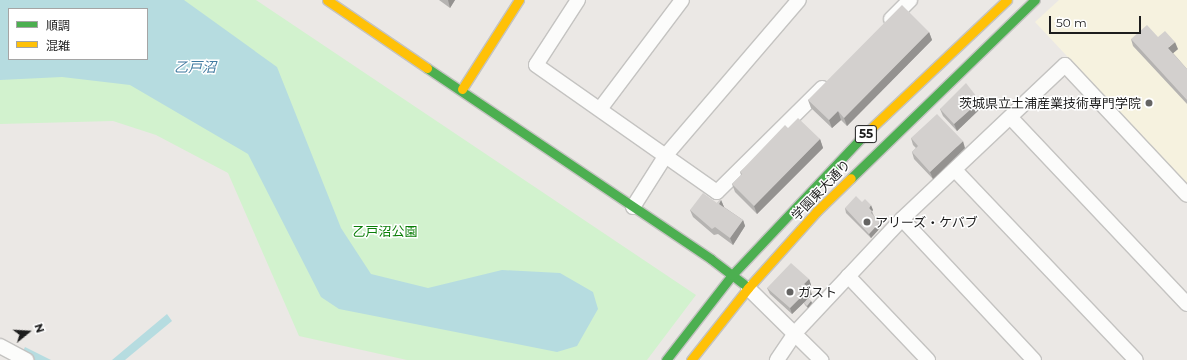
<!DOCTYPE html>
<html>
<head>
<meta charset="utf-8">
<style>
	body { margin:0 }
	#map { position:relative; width:1187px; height:360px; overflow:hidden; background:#ebe8e5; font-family:Montserrat,"Noto Sans JP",sans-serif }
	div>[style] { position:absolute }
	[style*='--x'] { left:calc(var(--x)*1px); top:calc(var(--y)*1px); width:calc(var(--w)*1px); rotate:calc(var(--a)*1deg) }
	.education>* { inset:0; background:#f6f2df }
	.park>* { inset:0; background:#d2f2ce }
	.water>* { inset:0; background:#b6dce0 }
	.roads { filter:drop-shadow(1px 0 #c4c3c1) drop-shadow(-1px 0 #c4c3c1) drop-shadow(0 1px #c4c3c1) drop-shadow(0 -1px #c4c3c1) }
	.street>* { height:14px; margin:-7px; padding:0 7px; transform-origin:7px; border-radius:7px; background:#fcfcfb }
	.fast>* { height:9px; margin:-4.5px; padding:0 4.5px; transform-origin:4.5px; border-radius:4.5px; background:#4caf50 }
	.slow>* { height:9px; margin:-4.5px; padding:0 4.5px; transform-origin:4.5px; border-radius:4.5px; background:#ffc107 }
	.wall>* { inset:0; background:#b5b3b1 }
	.shaded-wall>* { inset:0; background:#949290 }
	.building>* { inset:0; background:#d3d0ce }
	.dots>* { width:11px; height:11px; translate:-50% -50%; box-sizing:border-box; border:2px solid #fff; border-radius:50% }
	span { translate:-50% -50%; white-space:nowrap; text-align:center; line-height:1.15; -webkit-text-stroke:3px #fff; paint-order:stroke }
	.shield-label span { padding:1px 3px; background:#fff; border:1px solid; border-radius:3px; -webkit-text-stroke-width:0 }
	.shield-label { font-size:12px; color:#1d1d1d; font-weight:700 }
	.poi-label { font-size:13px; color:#1d1d1d }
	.right { translate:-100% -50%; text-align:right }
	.left { translate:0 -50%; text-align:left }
	.street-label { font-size:13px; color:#1d1d1d }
	.park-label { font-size:13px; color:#0a7e07 }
	.water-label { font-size:14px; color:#417aa0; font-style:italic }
	.legend { position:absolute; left:8px; top:8px; width:140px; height:52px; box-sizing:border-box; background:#fff; border:1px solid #a5a5a5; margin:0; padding:5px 7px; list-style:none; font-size:12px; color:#1d1d1d }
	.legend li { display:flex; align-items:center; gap:8px; height:20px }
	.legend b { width:20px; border:1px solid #a5a5a5 }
	.north { position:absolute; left:8px; top:312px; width:40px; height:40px; -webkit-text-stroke:3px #fff; paint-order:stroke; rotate:72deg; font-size:11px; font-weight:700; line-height:16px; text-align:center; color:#1d1d1d }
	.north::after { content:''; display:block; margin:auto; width:14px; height:18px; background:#1d1d1d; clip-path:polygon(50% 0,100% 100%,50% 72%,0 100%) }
	.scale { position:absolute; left:1049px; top:16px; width:92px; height:18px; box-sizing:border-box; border:2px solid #1d1d1d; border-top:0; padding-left:5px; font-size:12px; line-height:14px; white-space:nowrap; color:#1d1d1d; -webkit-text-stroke:3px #fff; paint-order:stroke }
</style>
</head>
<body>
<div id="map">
	<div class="education">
		<i style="clip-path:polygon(1059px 0,1187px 0,1187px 184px,1035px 22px)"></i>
	</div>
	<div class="park">
		<i style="clip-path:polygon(evenodd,0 0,256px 0,696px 295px,647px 360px,407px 360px,299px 336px,228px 173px,156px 135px,113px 121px,0 124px,0 0,9px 9px,147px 9px,147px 59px,9px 59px,9px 9px)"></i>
	</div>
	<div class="water">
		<i style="clip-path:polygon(evenodd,0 0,184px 0,277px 67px,341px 228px,371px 274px,428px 288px,502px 270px,560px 273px,593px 292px,598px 309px,577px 346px,557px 352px,339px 309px,321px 297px,248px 154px,130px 85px,62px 77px,0 80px,0 0,9px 9px,147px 9px,147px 59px,9px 59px,9px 9px)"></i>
		<i style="clip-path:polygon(167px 314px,172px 321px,125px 360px,112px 360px)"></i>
		<i style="clip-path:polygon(25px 347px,51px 360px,33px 360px,21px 355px)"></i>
	</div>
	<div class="roads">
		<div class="street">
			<i style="--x:578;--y:0;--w:77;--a:122.9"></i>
			<i style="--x:536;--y:65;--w:221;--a:35.1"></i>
			<i style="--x:717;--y:192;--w:148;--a:-44.7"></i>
			<i style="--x:891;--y:19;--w:27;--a:-45"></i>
			<i style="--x:600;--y:109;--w:136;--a:-53"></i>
			<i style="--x:1011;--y:118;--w:256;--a:46.6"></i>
			<i style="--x:955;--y:170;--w:262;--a:46.4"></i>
			<i style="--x:633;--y:207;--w:62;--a:-57.6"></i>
			<i style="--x:666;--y:155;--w:204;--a:-49.4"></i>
			<i style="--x:902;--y:219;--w:193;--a:46.9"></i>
			<i style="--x:848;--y:276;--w:116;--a:46.4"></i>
			<i style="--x:748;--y:288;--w:103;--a:44.6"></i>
			<i style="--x:0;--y:346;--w:30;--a:28"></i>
			<i style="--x:777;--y:360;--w:32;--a:-56"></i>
			<i style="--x:795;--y:333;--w:156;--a:-46.8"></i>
			<i style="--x:902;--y:219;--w:224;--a:-43.4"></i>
			<i style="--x:1065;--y:65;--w:178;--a:46.8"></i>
		</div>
		<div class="fast">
			<i style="--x:427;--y:68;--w:342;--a:33.9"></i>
			<i style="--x:711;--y:259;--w:43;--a:37.4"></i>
			<i style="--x:851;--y:178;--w:256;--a:-44.1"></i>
			<i style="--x:666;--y:360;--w:108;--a:-52.2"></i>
			<i style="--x:732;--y:275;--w:191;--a:-46.7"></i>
		</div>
		<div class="slow">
			<i style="--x:327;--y:0;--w:121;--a:34.2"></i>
			<i style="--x:462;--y:89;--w:106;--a:-57.4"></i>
			<i style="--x:863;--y:136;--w:198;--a:-43.4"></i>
			<i style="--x:691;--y:360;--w:92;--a:-51.6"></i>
			<i style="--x:748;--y:288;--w:103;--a:-48.1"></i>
			<i style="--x:817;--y:211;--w:47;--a:-44.1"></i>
		</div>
	</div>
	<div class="wall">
		<i style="clip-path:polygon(439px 0,455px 0,450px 8px)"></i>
		<i style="clip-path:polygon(929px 32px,932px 40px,847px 126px,841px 120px,832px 128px,811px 108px,808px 100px)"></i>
		<i style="clip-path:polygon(1131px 39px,1178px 49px,1173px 53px,1187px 69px,1187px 104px,1133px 46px)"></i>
		<i style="clip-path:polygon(980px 101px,982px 107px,957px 131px,943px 116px,940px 109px)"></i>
		<i style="clip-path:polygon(788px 128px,820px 139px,823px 148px,757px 214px,735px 192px,732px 184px,741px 175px,740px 172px)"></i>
		<i style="clip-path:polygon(911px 138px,965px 148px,933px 179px,914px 159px,912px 152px,916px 148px,913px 145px)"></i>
		<i style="clip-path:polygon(721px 200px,724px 207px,743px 220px,745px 226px,733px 245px,718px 234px,714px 235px,693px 217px,690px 210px,717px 203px)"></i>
		<i style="clip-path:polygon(845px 208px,873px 210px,872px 211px,874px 216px,882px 226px,871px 238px,846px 213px)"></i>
		<i style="clip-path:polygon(809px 279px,811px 285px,809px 288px,812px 295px,808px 299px,811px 301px,812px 303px,808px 308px,805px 305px,804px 303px,806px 300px,792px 314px,770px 294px,767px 288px)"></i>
	</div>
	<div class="shaded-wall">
		<i style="clip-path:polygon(448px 0,455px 0,450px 8px)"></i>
		<i style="clip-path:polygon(929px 32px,932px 40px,847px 126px,844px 118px)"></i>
		<i style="clip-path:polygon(1175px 42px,1178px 49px,1171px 55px,1168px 48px)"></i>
		<i style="clip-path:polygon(980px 101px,982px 107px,957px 131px,954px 124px)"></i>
		<i style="clip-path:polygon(838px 111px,841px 120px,832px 128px,829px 120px)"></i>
		<i style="clip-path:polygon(820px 139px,823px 148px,757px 214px,754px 206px)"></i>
		<i style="clip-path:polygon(963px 141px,965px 148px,933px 179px,930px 172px)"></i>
		<i style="clip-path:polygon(721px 200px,724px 207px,721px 211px,719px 204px)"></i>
		<i style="clip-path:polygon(871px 205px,873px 210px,871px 213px,869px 208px)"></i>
		<i style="clip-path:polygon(743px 220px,745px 226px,733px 245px,730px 238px)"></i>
		<i style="clip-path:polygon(880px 222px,882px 226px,871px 238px,869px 234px)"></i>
		<i style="clip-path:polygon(809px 279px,811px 285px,807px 290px,804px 284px)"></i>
		<i style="clip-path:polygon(810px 288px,812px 295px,792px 314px,790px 308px)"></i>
		<i style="clip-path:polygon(811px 301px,812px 303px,808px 308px,807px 306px)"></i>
	</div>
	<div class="building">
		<i style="clip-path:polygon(902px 5px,929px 32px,844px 118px,838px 111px,829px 120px,808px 100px)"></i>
		<i style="clip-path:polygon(1147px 25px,1158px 37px,1165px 31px,1175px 42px,1168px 48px,1187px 69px,1187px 100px,1131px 39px)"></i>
		<i style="clip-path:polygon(966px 83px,980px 101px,954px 124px,940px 109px)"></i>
		<i style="clip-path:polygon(937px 114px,963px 141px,930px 172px,912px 152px,918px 146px,911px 138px)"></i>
		<i style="clip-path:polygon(798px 118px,820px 139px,754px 206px,732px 184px,742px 174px,740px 172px,785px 125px,788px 128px)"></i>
		<i style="clip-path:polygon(703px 193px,717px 203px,720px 199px,721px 200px,719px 204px,743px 220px,730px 238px,715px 227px,712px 229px,690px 210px)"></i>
		<i style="clip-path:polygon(856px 196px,862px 202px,865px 199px,871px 205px,869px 208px,872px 211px,871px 213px,880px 222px,869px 234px,845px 208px)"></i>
		<i style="clip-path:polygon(791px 263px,809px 279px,804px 284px,810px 288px,790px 308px,767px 288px)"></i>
		<i style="clip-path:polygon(808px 298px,811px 301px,807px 306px,804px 303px)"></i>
	</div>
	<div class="dots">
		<i style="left:1149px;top:103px;background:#656463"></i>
		<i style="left:867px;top:222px;background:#656463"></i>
		<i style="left:790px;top:292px;background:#656463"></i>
	</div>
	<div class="shield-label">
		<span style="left:866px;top:134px">55</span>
	</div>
	<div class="poi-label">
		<span class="right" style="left:1141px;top:103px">茨城県立土浦産業技術専門学院</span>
		<span class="left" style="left:875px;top:222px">アリーズ・ケバブ</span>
		<span class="left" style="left:798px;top:292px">ガスト</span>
	</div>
	<div class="street-label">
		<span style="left:821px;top:190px;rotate:-46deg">学園東大通り</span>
	</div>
	<div class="park-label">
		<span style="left:385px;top:231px">乙戸沼公園</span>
	</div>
	<div class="water-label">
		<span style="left:195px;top:67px">乙戸沼</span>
	</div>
	<ul class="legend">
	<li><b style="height:5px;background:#4caf50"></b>順調</li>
	<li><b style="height:5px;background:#ffc107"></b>混雑</li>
	</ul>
	<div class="north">N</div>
	<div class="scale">50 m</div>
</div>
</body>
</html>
